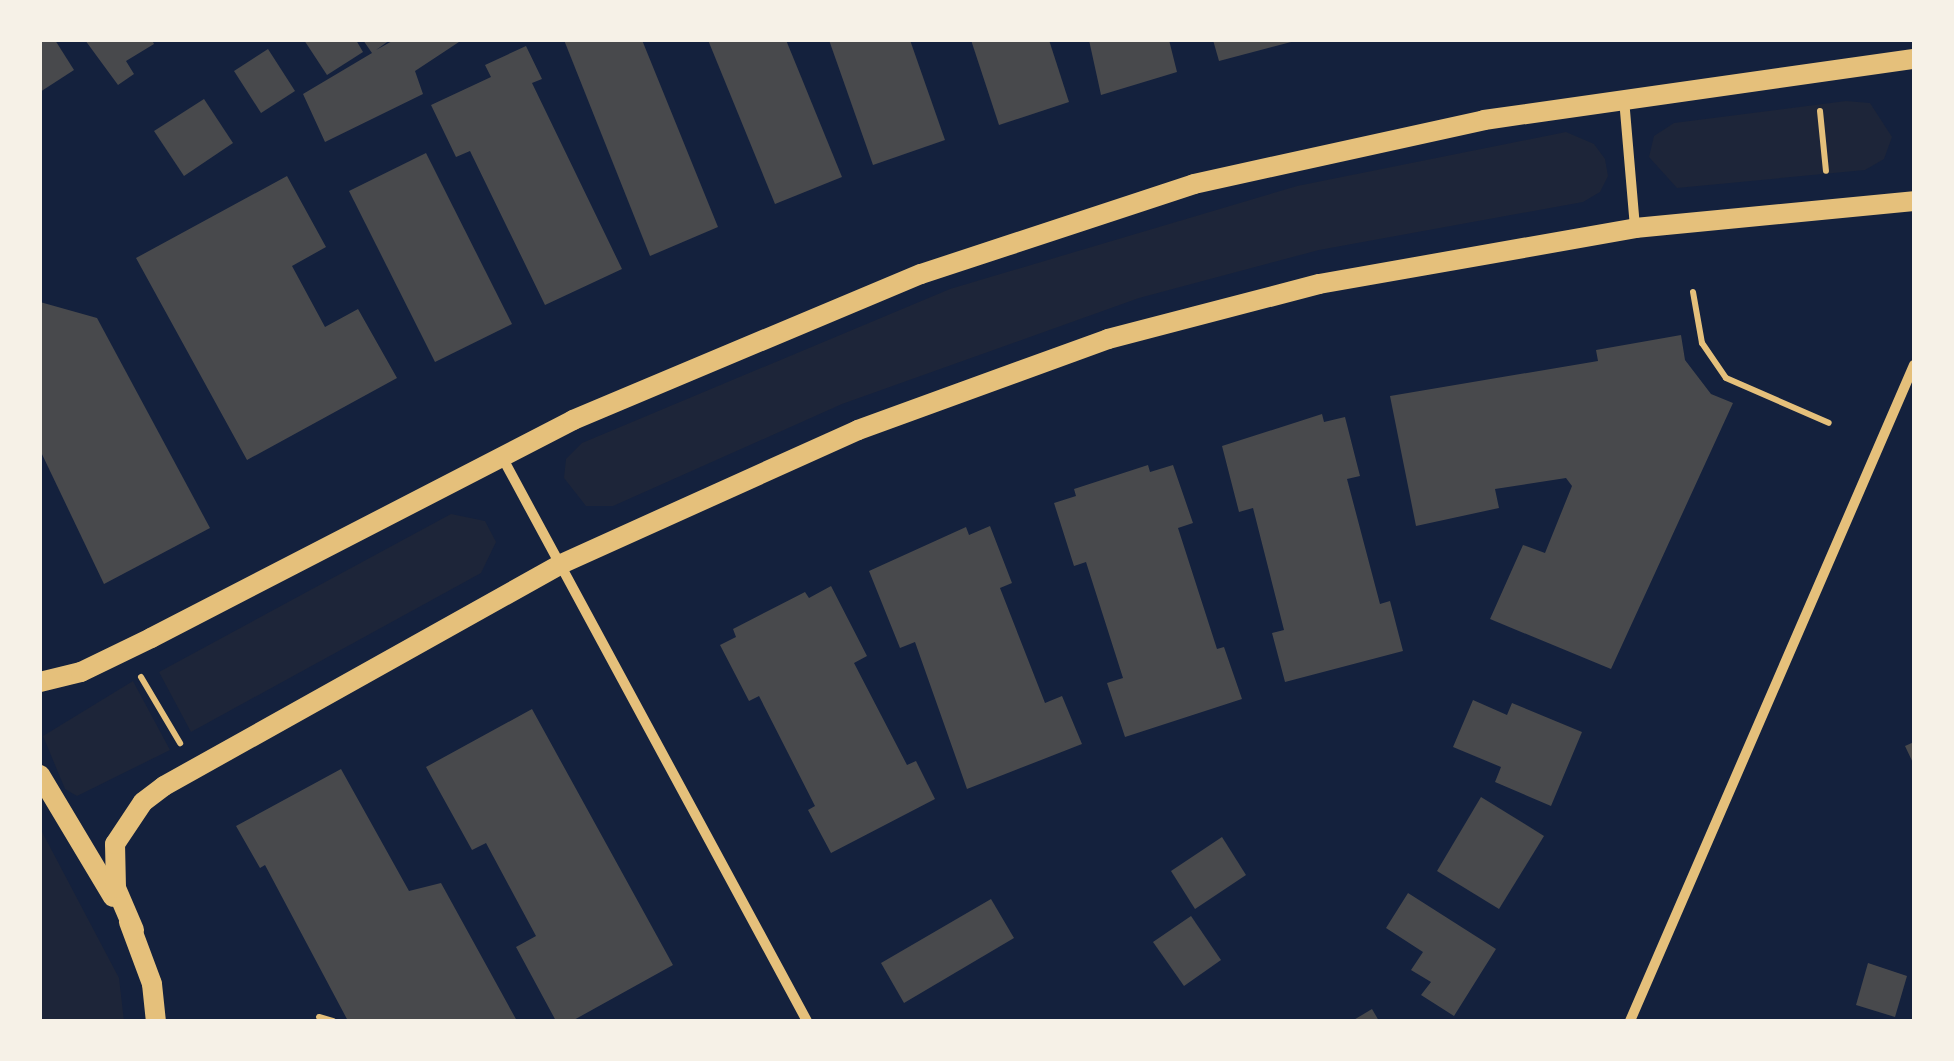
<!DOCTYPE html>
<html>
<head>
<meta charset="utf-8">
<style>
	body { margin:0 }
	#map { position:relative; width:1954px; height:1061px; overflow:hidden; background:#14213d; font-family:"PT Sans Narrow",sans-serif }
	div>[style] { position:absolute }
	[style*='--x'] { left:calc(var(--x)*1px); top:calc(var(--y)*1px); width:calc(var(--w)*1px); rotate:calc(var(--a)*1deg) }
	.green>* { inset:0; background:#1d2539 }
	.building>* { inset:0; background:#48494c }
	.path>* { height:6px; margin:-3px; padding:0 3px; transform-origin:3px; border-radius:3px; background:#e5c07b }
	.minor>* { height:10px; margin:-5px; padding:0 5px; transform-origin:5px; border-radius:5px; background:#e5c07b }
	.secondary>* { height:20px; margin:-10px; padding:0 10px; transform-origin:10px; border-radius:10px; background:#e5c07b }
	span { translate:-50% -50%; white-space:nowrap; text-align:center; line-height:1.15; -webkit-text-stroke:8px #f6f1e7; paint-order:stroke }
	.frame { position:absolute; inset:0; border:42px solid #f6f1e7; pointer-events:none }
</style>
</head>
<body>
<div id="map">
	<div class="green">
		<i style="clip-path:polygon(1846px 101px,1870px 103px,1892px 137px,1884px 159px,1865px 170px,1677px 188px,1649px 157px,1654px 136px,1674px 123px)"></i>
		<i style="clip-path:polygon(1566px 132px,1594px 144px,1605px 159px,1608px 176px,1600px 192px,1583px 202px,1319px 250px,1139px 298px,842px 404px,613px 506px,586px 506px,564px 478px,566px 459px,582px 443px,950px 289px,1297px 186px)"></i>
		<i style="clip-path:polygon(451px 514px,485px 521px,496px 542px,481px 573px,191px 732px,159px 672px)"></i>
		<i style="clip-path:polygon(133px 681px,170px 750px,77px 796px,65px 789px,43px 736px)"></i>
		<i style="clip-path:polygon(40px 828px,119px 978px,124px 1021px,40px 1021px)"></i>
	</div>
	<div class="building">
		<i style="clip-path:polygon(40px 40px,55px 40px,74px 70px,40px 92px)"></i>
		<i style="clip-path:polygon(85px 40px,152px 40px,154px 44px,126px 61px,134px 74px,118px 85px)"></i>
		<i style="clip-path:polygon(304px 40px,356px 40px,363px 52px,327px 75px)"></i>
		<i style="clip-path:polygon(363px 40px,390px 40px,376px 50px,394px 40px,462px 40px,415px 71px,423px 94px,325px 142px,303px 94px,372px 53px)"></i>
		<i style="clip-path:polygon(564px 40px,642px 40px,718px 227px,650px 256px)"></i>
		<i style="clip-path:polygon(708px 40px,786px 40px,842px 177px,775px 204px)"></i>
		<i style="clip-path:polygon(829px 40px,910px 40px,945px 140px,873px 165px)"></i>
		<i style="clip-path:polygon(971px 40px,1049px 40px,1069px 102px,999px 125px)"></i>
		<i style="clip-path:polygon(1089px 40px,1169px 40px,1177px 72px,1101px 95px)"></i>
		<i style="clip-path:polygon(1213px 40px,1294px 40px,1295px 41px,1219px 61px)"></i>
		<i style="clip-path:polygon(526px 46px,542px 79px,532px 83px,622px 269px,545px 305px,470px 151px,456px 157px,431px 105px,491px 77px,485px 65px)"></i>
		<i style="clip-path:polygon(268px 49px,295px 91px,261px 113px,234px 71px)"></i>
		<i style="clip-path:polygon(204px 99px,233px 143px,184px 176px,154px 131px)"></i>
		<i style="clip-path:polygon(426px 153px,512px 324px,435px 362px,349px 191px)"></i>
		<i style="clip-path:polygon(287px 176px,326px 247px,292px 266px,325px 327px,358px 309px,397px 378px,247px 460px,136px 258px)"></i>
		<i style="clip-path:polygon(40px 302px,97px 318px,210px 528px,104px 584px,40px 450px)"></i>
		<i style="clip-path:polygon(1681px 335px,1685px 360px,1711px 394px,1733px 403px,1611px 669px,1490px 619px,1523px 545px,1545px 553px,1572px 486px,1566px 478px,1495px 489px,1499px 508px,1416px 526px,1390px 396px,1598px 361px,1596px 350px)"></i>
		<i style="clip-path:polygon(1322px 414px,1324px 422px,1345px 417px,1360px 476px,1347px 479px,1380px 604px,1390px 601px,1403px 651px,1285px 682px,1272px 633px,1284px 630px,1253px 508px,1239px 512px,1222px 446px)"></i>
		<i style="clip-path:polygon(1148px 465px,1150px 472px,1173px 465px,1193px 523px,1178px 528px,1217px 649px,1224px 647px,1242px 699px,1125px 737px,1107px 683px,1123px 678px,1086px 562px,1074px 566px,1054px 503px,1076px 496px,1074px 489px)"></i>
		<i style="clip-path:polygon(990px 526px,1012px 583px,1000px 588px,1045px 703px,1062px 696px,1082px 744px,967px 789px,915px 642px,900px 648px,869px 571px,966px 527px,969px 535px)"></i>
		<i style="clip-path:polygon(831px 586px,867px 656px,854px 663px,907px 765px,916px 761px,935px 799px,831px 853px,808px 810px,815px 806px,759px 696px,749px 701px,720px 645px,736px 637px,733px 629px,805px 592px,809px 598px)"></i>
		<i style="clip-path:polygon(1473px 700px,1507px 715px,1512px 703px,1582px 732px,1551px 806px,1495px 782px,1501px 767px,1453px 747px)"></i>
		<i style="clip-path:polygon(532px 709px,673px 965px,572px 1021px,556px 1021px,516px 947px,536px 936px,486px 843px,472px 850px,426px 767px)"></i>
		<i style="clip-path:polygon(1914px 742px,1914px 765px,1905px 746px)"></i>
		<i style="clip-path:polygon(341px 769px,409px 891px,441px 883px,517px 1021px,348px 1021px,265px 865px,260px 868px,236px 826px)"></i>
		<i style="clip-path:polygon(1481px 797px,1544px 836px,1499px 909px,1437px 871px)"></i>
		<i style="clip-path:polygon(1222px 837px,1246px 875px,1195px 909px,1171px 871px)"></i>
		<i style="clip-path:polygon(1408px 893px,1496px 949px,1454px 1016px,1421px 995px,1431px 982px,1411px 970px,1423px 952px,1386px 928px)"></i>
		<i style="clip-path:polygon(991px 899px,1014px 938px,904px 1003px,881px 963px)"></i>
		<i style="clip-path:polygon(1191px 916px,1221px 960px,1184px 986px,1153px 942px)"></i>
		<i style="clip-path:polygon(1868px 963px,1907px 976px,1895px 1017px,1856px 1005px)"></i>
		<i style="clip-path:polygon(1372px 1009px,1379px 1021px,1352px 1021px)"></i>
	</div>
	<div class="path">
		<i style="--x:1820;--y:111;--w:60;--a:84.3"></i>
		<i style="--x:1693;--y:292;--w:52;--a:80"></i>
		<i style="--x:1702;--y:343;--w:42;--a:55.6"></i>
		<i style="--x:1726;--y:378;--w:112;--a:23.6"></i>
		<i style="--x:141;--y:677;--w:77;--a:59.4"></i>
		<i style="--x:319;--y:1017;--w:15;--a:16"></i>
	</div>
	<div class="minor">
		<i style="--x:1624;--y:99;--w:129;--a:85.1"></i>
		<i style="--x:502;--y:457;--w:641;--a:61.6"></i>
		<i style="--x:1630;--y:1021;--w:715;--a:-66.59"></i>
	</div>
	<div class="secondary">
		<i style="--x:40;--y:682;--w:42;--a:-13.7"></i>
		<i style="--x:81;--y:672;--w:78;--a:-25.9"></i>
		<i style="--x:151;--y:638;--w:475;--a:-27.3"></i>
		<i style="--x:573;--y:420;--w:377;--a:-22.8"></i>
		<i style="--x:921;--y:274;--w:287;--a:-18.2"></i>
		<i style="--x:1194;--y:184;--w:297;--a:-12.4"></i>
		<i style="--x:1484;--y:120;--w:434;--a:-8.1"></i>
		<i style="--x:40;--y:775;--w:142;--a:59.1"></i>
		<i style="--x:129;--y:922;--w:66;--a:69.6"></i>
		<i style="--x:152;--y:984;--w:37;--a:84"></i>
		<i style="--x:134;--y:930;--w:46;--a:-113.2"></i>
		<i style="--x:116;--y:888;--w:44;--a:-91.3"></i>
		<i style="--x:115;--y:844;--w:50;--a:-56.3"></i>
		<i style="--x:143;--y:802;--w:26;--a:-37"></i>
		<i style="--x:164;--y:786;--w:453;--a:-29.2"></i>
		<i style="--x:559;--y:565;--w:328;--a:-24.3"></i>
		<i style="--x:858;--y:430;--w:266;--a:-20"></i>
		<i style="--x:1108;--y:339;--w:218;--a:-14.6"></i>
		<i style="--x:1319;--y:284;--w:321;--a:-10"></i>
		<i style="--x:1635;--y:228;--w:280;--a:-5.5"></i>
	</div>
	<div class="frame"></div>
</div>
</body>
</html>
